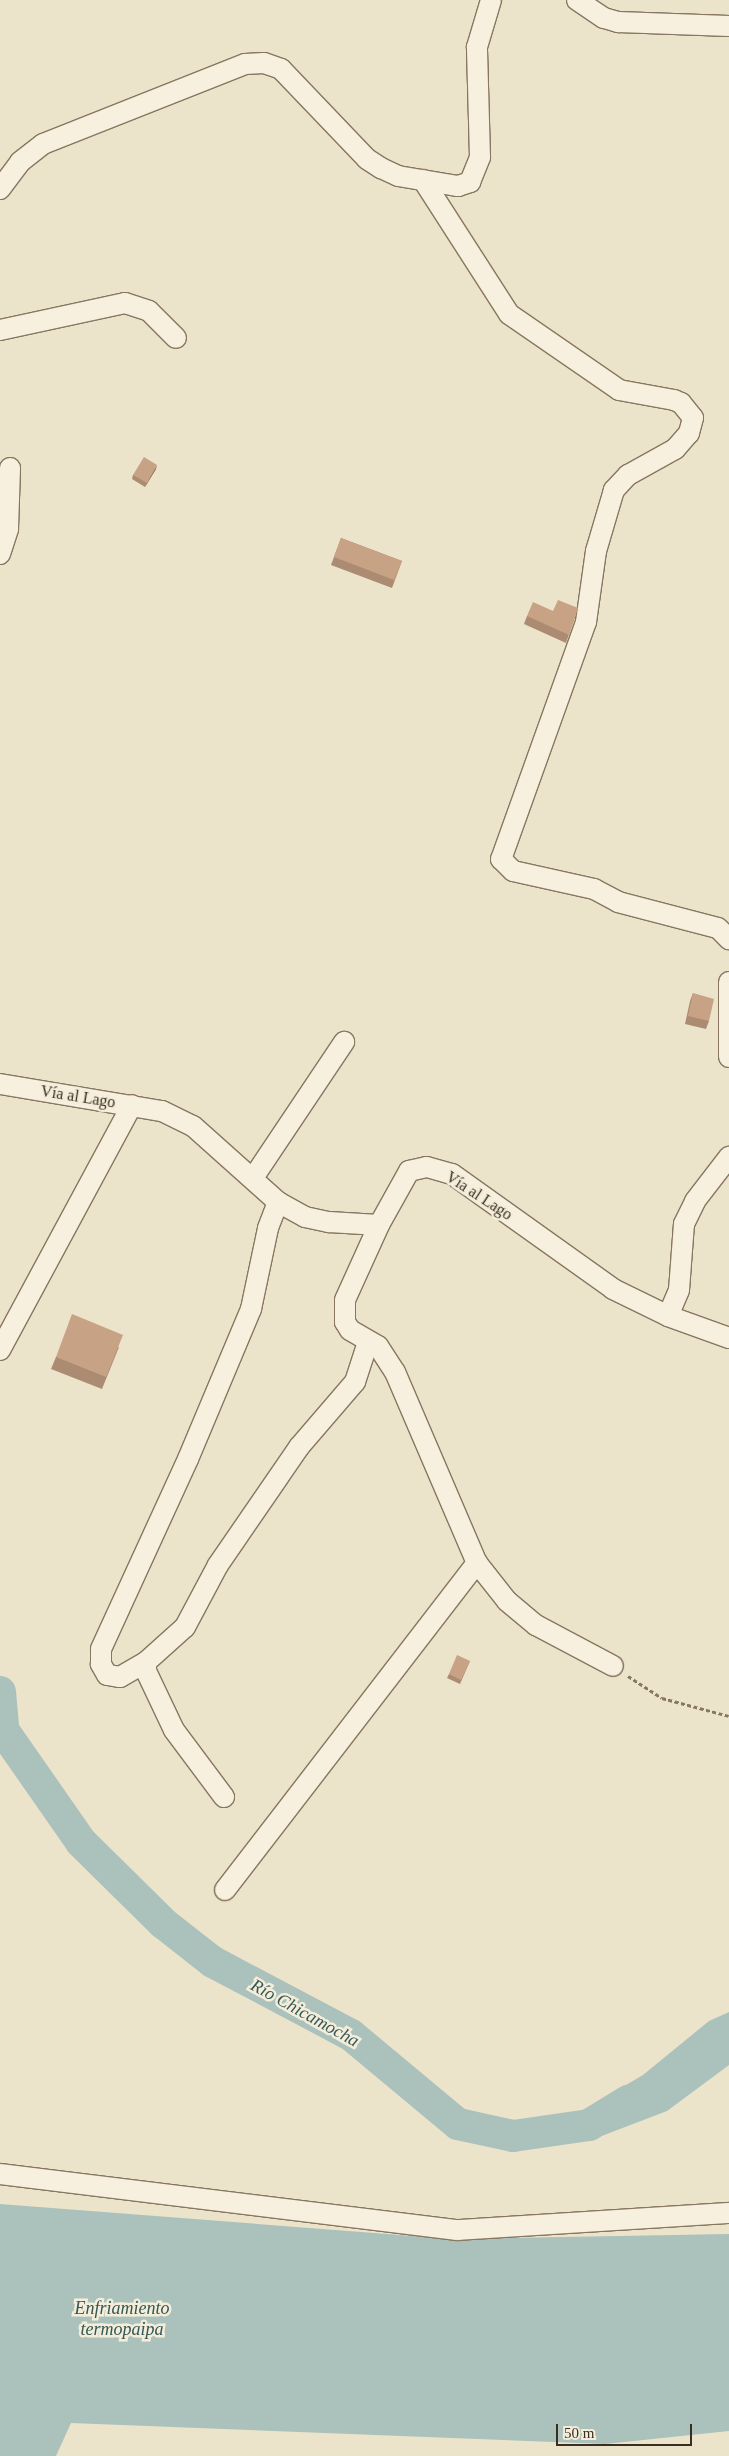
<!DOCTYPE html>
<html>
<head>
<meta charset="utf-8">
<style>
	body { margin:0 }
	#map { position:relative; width:729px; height:2456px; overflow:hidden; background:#ece3cb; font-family:"Times New Roman",serif }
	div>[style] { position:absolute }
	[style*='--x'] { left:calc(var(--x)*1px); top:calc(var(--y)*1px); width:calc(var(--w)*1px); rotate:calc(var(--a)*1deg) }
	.water>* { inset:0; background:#abc1bb }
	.river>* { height:32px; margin:-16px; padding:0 16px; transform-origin:16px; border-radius:16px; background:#abc1bb }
	.path>* { height:3px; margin-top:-1.5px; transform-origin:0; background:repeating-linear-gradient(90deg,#887660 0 4px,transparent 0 6.5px) }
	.roads { filter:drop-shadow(1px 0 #887660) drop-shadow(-1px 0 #887660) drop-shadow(0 1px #887660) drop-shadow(0 -1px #887660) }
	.minor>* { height:20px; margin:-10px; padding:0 10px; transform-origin:10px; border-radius:10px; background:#f7f0de }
	.wall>* { inset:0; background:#ab8b72 }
	.shaded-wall>* { inset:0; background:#8b715c }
	.building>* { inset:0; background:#c7a284 }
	span { translate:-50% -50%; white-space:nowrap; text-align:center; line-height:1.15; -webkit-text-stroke:5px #f4edda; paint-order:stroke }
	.street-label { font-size:16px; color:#3a2e22 }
	.water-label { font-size:18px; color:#335857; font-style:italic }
	.scale { position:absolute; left:556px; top:2424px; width:136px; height:22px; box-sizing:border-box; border:2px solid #3a2e22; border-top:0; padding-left:6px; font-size:15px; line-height:18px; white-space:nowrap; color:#3a2e22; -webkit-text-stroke:4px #f4edda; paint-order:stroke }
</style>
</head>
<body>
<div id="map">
	<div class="water">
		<i style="clip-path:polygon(729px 2012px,729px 2065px,667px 2111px,599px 2137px,580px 2112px,643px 2075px,709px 2021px)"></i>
		<i style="clip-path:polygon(0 2204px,452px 2239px,729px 2234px,729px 2431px,605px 2444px,71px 2423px,56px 2456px,0 2456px)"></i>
	</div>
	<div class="river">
		<i style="--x:0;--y:1692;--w:38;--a:85"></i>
		<i style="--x:3;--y:1730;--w:136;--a:55.1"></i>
		<i style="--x:81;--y:1842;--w:115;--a:44.6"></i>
		<i style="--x:163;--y:1923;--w:63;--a:38"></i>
		<i style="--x:213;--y:1962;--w:156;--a:27.9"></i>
		<i style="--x:351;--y:2035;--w:139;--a:39.8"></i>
		<i style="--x:458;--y:2124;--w:56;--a:12.3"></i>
		<i style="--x:513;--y:2136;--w:77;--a:-8.2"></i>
		<i style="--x:589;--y:2125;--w:46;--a:-31.6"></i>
	</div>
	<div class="path">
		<i style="--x:628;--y:1676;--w:40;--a:32.9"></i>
		<i style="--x:662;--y:1698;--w:69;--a:15"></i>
	</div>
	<div class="roads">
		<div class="minor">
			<i style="--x:577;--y:0;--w:32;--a:34"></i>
			<i style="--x:604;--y:18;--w:15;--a:16"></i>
			<i style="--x:618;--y:22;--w:111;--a:2.1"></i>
			<i style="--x:423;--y:180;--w:159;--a:57.3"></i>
			<i style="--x:509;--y:314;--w:134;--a:34.6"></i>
			<i style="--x:619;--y:390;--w:56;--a:10.3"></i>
			<i style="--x:674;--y:400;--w:8;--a:23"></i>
			<i style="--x:681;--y:403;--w:19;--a:51"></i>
			<i style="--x:693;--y:418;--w:16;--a:105"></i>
			<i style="--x:689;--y:433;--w:21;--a:131"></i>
			<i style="--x:675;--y:449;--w:54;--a:151"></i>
			<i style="--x:628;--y:475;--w:21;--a:133"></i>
			<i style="--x:614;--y:490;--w:64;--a:106.4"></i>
			<i style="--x:596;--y:551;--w:72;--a:98"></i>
			<i style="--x:586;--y:622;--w:252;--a:109.7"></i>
			<i style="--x:501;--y:859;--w:17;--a:45"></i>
			<i style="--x:513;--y:871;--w:83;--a:12.5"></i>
			<i style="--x:594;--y:889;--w:27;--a:28"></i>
			<i style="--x:618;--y:902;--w:103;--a:14.6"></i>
			<i style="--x:718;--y:928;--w:16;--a:45"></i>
			<i style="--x:0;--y:189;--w:34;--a:-53"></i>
			<i style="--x:20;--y:162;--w:29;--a:-38"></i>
			<i style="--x:43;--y:144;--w:217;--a:-21.6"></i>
			<i style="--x:245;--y:64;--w:19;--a:-3"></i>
			<i style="--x:264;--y:63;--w:18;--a:19"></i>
			<i style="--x:281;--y:69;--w:124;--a:46.3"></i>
			<i style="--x:367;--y:159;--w:17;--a:33"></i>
			<i style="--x:381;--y:168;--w:19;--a:25"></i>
			<i style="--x:398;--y:176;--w:61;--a:9.5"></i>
			<i style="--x:458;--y:186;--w:13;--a:-18"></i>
			<i style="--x:470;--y:182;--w:27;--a:-68"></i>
			<i style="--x:480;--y:157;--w:110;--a:-91.6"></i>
			<i style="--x:477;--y:47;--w:49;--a:-73.4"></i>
			<i style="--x:0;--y:330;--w:128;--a:-12.2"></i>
			<i style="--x:125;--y:303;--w:25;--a:18"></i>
			<i style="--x:149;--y:311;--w:38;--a:45"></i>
			<i style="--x:0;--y:554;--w:26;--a:-72"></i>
			<i style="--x:8;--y:529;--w:61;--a:-88.1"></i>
			<i style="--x:729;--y:982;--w:75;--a:90"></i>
			<i style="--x:0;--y:1084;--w:164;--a:9.5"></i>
			<i style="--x:162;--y:1111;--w:34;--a:26"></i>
			<i style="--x:193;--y:1126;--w:114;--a:41.8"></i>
			<i style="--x:278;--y:1202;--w:31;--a:29"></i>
			<i style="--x:305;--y:1217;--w:25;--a:12"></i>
			<i style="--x:329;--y:1222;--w:50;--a:3.4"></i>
			<i style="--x:379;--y:1225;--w:62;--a:-60.9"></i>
			<i style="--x:409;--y:1171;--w:18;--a:-13"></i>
			<i style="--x:427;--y:1167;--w:26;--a:16"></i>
			<i style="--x:452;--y:1174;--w:198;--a:35.5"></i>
			<i style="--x:613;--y:1289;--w:61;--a:26.1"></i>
			<i style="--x:668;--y:1316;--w:65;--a:19.8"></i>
			<i style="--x:253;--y:1178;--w:164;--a:-56.2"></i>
			<i style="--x:379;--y:1225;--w:82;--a:114.4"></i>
			<i style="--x:345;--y:1300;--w:22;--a:90"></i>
			<i style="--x:345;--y:1322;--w:9;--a:58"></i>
			<i style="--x:350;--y:1330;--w:32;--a:30"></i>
			<i style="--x:378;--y:1346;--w:31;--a:57"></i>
			<i style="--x:395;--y:1372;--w:208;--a:66.8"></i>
			<i style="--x:477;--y:1563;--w:48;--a:51.7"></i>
			<i style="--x:507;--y:1601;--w:38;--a:40"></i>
			<i style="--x:536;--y:1625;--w:87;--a:28"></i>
			<i style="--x:668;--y:1316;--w:28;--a:-67"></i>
			<i style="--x:679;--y:1290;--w:66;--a:-85.7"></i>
			<i style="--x:684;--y:1224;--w:25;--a:-64"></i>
			<i style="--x:695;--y:1201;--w:56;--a:-52.3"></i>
			<i style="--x:0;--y:1350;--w:278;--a:-61.7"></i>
			<i style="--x:146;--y:1662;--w:30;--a:150"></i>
			<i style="--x:120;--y:1677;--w:13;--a:-171"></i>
			<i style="--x:107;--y:1675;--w:13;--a:-119"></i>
			<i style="--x:101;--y:1664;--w:15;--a:-90"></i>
			<i style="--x:101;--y:1649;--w:209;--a:-65.4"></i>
			<i style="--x:188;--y:1459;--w:163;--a:-67.2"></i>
			<i style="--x:251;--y:1309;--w:83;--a:-78.1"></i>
			<i style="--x:268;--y:1228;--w:28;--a:-69"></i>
			<i style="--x:224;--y:1797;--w:84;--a:-126.7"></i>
			<i style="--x:174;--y:1730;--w:65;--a:-115.4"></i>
			<i style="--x:146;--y:1671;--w:9;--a:-90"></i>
			<i style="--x:146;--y:1662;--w:52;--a:-41.9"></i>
			<i style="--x:185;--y:1627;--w:70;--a:-62"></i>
			<i style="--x:218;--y:1565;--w:143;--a:-55.5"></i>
			<i style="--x:299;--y:1447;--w:86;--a:-49.3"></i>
			<i style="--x:355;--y:1382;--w:42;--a:-72"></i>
			<i style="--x:225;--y:1890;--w:413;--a:-52.4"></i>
			<i style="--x:0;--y:2174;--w:461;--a:7"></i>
			<i style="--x:458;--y:2230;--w:272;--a:-3.6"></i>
		</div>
	</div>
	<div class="wall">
		<i style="clip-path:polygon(156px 469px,145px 487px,132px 479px,133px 475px)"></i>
		<i style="clip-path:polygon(341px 538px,402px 561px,392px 588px,331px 565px)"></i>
		<i style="clip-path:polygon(578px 608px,566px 643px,524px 624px,527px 616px)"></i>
		<i style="clip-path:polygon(693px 993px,709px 1021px,706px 1029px,685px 1024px,690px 1001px)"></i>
		<i style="clip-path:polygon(119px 1347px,102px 1389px,51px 1369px,56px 1357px)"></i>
		<i style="clip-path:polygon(470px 1661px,460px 1684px,447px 1678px,449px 1674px)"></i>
	</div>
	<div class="shaded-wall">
		<i style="clip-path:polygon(157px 465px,156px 469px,145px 487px,147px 483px)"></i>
	</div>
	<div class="building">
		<i style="clip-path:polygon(144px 457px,157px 465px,147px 483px,133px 475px)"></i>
		<i style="clip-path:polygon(341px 538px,402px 561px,394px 580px,334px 557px)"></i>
		<i style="clip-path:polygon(558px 600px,578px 608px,569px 635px,527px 616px,533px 602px,553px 611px)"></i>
		<i style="clip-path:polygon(693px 993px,714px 999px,709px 1021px,688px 1016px)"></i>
		<i style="clip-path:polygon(72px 1314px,123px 1335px,106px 1377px,56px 1357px)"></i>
		<i style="clip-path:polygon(457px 1655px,470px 1661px,461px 1680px,449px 1674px)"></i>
	</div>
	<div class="street-label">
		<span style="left:78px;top:1097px;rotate:9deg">Vía al Lago</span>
		<span style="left:479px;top:1196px;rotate:33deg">Vía al Lago</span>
	</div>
	<div class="water-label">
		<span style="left:305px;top:2013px;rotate:29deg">Río Chicamocha</span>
		<span style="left:122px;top:2319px">Enfriamiento<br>termopaipa</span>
	</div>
	<div class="scale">50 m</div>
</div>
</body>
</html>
